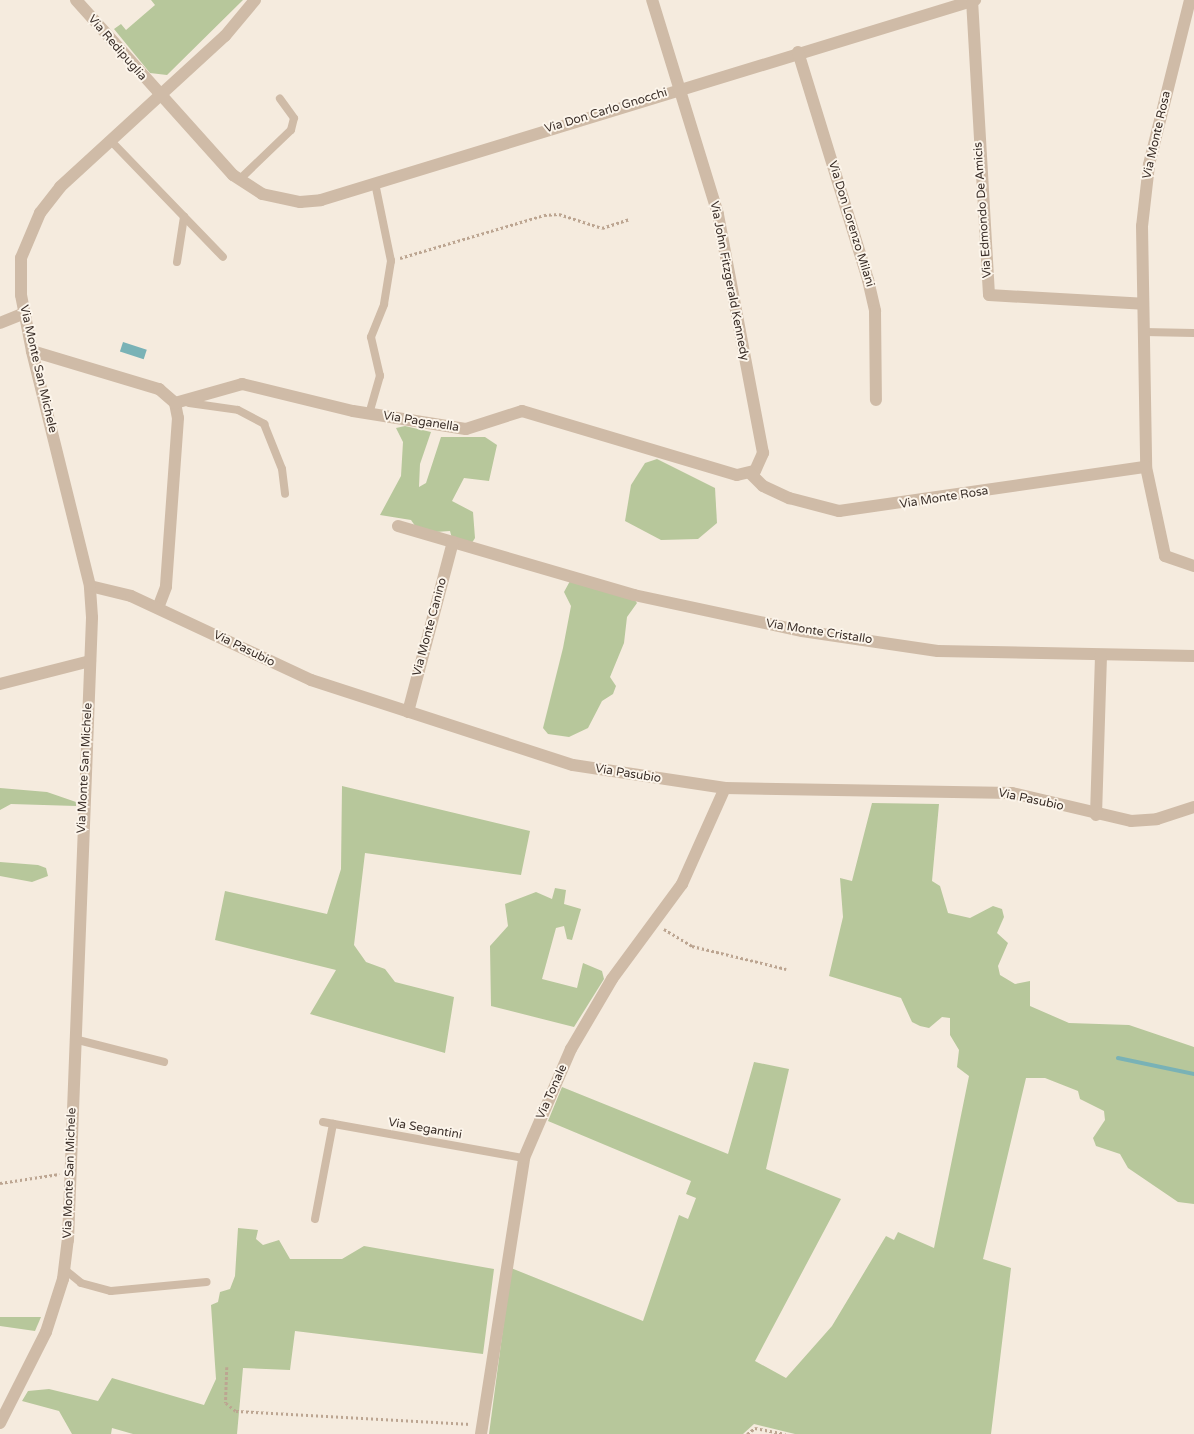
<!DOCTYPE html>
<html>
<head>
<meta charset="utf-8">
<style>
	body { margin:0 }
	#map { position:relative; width:1194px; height:1434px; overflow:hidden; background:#f5ebde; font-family:"Varela Round",sans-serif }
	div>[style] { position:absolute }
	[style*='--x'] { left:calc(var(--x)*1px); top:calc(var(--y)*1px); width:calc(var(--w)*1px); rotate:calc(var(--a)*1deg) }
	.green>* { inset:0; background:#b7c79b }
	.water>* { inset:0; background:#79b2b6; transform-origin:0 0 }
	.stream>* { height:4px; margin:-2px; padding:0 2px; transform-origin:2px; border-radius:2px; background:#79b2b6 }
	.path>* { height:2.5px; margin-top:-1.25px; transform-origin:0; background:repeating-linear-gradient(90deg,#bca591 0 2.5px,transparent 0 5px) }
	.service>* { height:8px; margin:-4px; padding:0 4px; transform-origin:4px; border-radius:4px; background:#cfbba7 }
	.minor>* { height:12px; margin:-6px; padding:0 6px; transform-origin:6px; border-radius:6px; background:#cfbba7 }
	span { translate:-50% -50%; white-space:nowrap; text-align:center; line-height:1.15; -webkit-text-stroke:4px #fcf5eb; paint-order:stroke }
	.street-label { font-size:12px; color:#3b2f29 }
</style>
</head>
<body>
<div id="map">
	<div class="green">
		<div style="clip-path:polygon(151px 0,243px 0,167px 75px,150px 73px,114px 29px,121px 24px,126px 30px,155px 5px)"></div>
		<div style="clip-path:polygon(405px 426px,431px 432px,420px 464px,419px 487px,426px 483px,441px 437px,485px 437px,497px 445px,489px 481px,464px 478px,452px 501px,473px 512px,475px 538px,470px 546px,453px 542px,450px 531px,420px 533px,411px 520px,380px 515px,401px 476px,403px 442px,396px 428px)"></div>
		<div style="clip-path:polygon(657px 459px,715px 488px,717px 523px,698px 539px,661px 540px,625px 521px,631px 485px,645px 463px)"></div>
		<div style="clip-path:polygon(570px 581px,632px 596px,637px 603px,627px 617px,624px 643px,610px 677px,616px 686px,613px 694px,602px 701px,588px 728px,569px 737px,548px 734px,543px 728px,563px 648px,571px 606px,564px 592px)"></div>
		<div style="clip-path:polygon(342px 786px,530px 831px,521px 875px,365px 853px,354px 945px,366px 962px,385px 969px,395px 982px,454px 997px,445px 1053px,310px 1014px,336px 970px,215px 940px,225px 891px,327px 914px,341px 869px)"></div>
		<div style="clip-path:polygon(0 788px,47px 792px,76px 802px,76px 806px,11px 804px,0 810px)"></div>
		<div style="clip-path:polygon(872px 803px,939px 804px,932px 881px,940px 886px,948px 913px,970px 918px,993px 906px,1002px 909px,1004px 917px,997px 933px,1008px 943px,998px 966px,1000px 975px,1015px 984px,1030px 981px,1030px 1006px,1069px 1023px,1129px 1025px,1194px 1047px,1194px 1204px,1178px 1202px,1128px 1168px,1120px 1154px,1096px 1146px,1093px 1138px,1105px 1120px,1104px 1111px,1080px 1099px,1078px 1091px,1045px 1078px,1026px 1078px,983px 1259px,1011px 1268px,991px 1434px,795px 1434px,754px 1424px,743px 1434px,489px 1434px,511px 1268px,643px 1321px,679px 1215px,688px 1219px,696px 1198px,686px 1194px,691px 1181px,548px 1121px,562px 1087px,728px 1154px,754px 1062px,789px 1069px,766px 1169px,841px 1199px,755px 1361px,786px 1378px,832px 1326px,886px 1236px,894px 1240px,898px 1232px,934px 1248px,969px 1076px,957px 1067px,959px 1050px,950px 1035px,950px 1018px,942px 1017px,929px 1028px,920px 1026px,912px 1022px,901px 998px,829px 976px,843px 917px,840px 878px,852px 881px)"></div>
		<div style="clip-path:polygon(0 862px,38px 865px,46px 868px,48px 876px,32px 882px,0 876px)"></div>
		<div style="clip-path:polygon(555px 888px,566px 890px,564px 904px,581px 909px,572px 940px,567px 939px,564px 926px,556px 928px,542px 979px,577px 988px,583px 963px,602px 971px,604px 979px,574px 1027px,491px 1006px,490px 946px,508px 926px,505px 904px,536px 892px,552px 899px)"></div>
		<div style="clip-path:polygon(238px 1228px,258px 1230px,256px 1239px,263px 1245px,279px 1240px,290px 1259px,342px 1259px,364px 1246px,494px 1269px,483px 1354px,295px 1331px,290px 1370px,243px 1368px,237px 1434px,133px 1434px,112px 1428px,111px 1434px,72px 1434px,59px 1411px,22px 1401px,28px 1391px,49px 1389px,98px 1401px,112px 1378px,204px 1405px,216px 1379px,211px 1305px,218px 1302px,220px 1292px,230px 1289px,235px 1276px)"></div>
		<div style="clip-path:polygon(0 1317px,41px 1317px,35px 1331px,0 1326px)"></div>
	</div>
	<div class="water">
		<div style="left:123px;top:342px;width:25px;height:10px;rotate:18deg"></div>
	</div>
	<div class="stream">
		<div style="--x:1118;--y:1058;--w:78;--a:11.9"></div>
	</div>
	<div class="path">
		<div style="--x:400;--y:258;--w:150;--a:-16.6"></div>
		<div style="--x:544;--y:215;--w:15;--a:-4"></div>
		<div style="--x:559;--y:214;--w:45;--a:18"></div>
		<div style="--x:602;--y:228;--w:29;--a:-18"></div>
		<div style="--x:664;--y:929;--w:33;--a:31"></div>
		<div style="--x:692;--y:946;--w:97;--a:13.7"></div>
		<div style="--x:0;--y:1183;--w:60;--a:-8.7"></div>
		<div style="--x:227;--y:1367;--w:36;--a:92"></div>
		<div style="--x:226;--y:1403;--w:13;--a:39"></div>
		<div style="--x:236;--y:1411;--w:235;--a:3.2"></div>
		<div style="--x:747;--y:1434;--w:10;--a:-37"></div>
		<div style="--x:755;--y:1428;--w:31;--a:11"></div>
	</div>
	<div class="service">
		<div style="--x:111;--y:141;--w:161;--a:46"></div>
		<div style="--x:239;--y:180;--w:72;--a:-43.9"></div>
		<div style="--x:291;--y:130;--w:12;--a:-76"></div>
		<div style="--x:294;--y:118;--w:24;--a:-126"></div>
		<div style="--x:177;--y:262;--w:46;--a:-81.2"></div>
		<div style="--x:1144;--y:332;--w:50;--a:1.1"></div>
		<div style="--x:189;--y:403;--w:49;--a:8.1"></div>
		<div style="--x:238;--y:410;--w:30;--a:28"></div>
		<div style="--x:264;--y:424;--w:48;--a:68.2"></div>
		<div style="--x:282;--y:469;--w:25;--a:83"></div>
		<div style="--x:369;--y:414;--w:40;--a:-74"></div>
		<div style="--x:380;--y:376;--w:40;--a:-103"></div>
		<div style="--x:371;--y:337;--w:35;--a:-68"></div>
		<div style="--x:384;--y:304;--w:44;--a:-80.8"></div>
		<div style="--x:391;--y:261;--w:80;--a:-101.6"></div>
		<div style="--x:74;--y:1039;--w:93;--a:14.3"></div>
		<div style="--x:323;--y:1122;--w:204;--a:10.2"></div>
		<div style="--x:315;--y:1219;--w:97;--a:-79.3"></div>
		<div style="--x:64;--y:1269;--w:22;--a:39"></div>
		<div style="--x:81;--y:1283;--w:31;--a:15"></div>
		<div style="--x:111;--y:1291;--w:96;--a:-5.4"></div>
	</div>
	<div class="minor">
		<div style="--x:76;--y:0;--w:235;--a:48.1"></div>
		<div style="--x:233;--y:175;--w:35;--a:33"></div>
		<div style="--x:262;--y:194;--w:39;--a:12"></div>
		<div style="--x:300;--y:202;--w:21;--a:-5"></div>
		<div style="--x:321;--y:200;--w:684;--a:-17"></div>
		<div style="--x:972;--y:0;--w:295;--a:86.7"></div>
		<div style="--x:989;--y:295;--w:154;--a:3.3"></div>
		<div style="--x:1190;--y:0;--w:170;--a:104"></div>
		<div style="--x:1149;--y:165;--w:61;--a:96.5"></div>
		<div style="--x:1142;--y:226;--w:241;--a:89"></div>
		<div style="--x:1146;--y:467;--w:91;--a:77.9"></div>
		<div style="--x:1165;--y:556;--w:31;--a:19"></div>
		<div style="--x:798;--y:52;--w:239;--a:72.9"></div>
		<div style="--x:868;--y:280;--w:32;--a:77"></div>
		<div style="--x:875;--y:311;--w:89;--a:89.4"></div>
		<div style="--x:0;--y:323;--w:27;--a:-22"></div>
		<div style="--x:32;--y:351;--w:133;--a:16.7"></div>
		<div style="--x:159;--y:389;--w:21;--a:41"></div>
		<div style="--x:175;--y:403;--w:15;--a:79"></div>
		<div style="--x:178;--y:418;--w:169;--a:94.1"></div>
		<div style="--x:166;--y:587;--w:22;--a:111"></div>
		<div style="--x:175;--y:403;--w:70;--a:-15.8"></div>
		<div style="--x:242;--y:384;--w:114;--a:13.7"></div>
		<div style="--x:353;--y:411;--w:114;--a:9.1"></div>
		<div style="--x:466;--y:429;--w:59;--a:-17.8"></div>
		<div style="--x:522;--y:411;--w:224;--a:16.6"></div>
		<div style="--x:737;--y:475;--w:18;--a:-13"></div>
		<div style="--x:755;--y:471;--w:20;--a:-66"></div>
		<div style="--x:763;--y:453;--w:243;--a:-100.7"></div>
		<div style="--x:718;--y:214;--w:224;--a:-107.1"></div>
		<div style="--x:750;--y:473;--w:18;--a:45"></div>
		<div style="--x:763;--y:486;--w:29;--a:25"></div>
		<div style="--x:789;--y:498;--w:52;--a:14.6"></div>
		<div style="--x:839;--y:511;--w:310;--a:-8.2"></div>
		<div style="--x:398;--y:526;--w:246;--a:16.3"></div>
		<div style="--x:634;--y:595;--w:172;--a:12.1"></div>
		<div style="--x:802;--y:631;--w:137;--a:8.4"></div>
		<div style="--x:938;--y:651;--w:256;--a:1.1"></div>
		<div style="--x:90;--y:586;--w:42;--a:13.7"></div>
		<div style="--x:131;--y:596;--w:199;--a:25"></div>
		<div style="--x:311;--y:680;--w:275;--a:18"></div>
		<div style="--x:573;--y:765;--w:154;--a:8.6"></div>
		<div style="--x:725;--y:788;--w:287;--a:1"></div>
		<div style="--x:1012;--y:793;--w:122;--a:13.2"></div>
		<div style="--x:1131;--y:821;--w:26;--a:-4"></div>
		<div style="--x:1157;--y:819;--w:39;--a:-18"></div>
		<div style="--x:0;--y:684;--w:93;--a:-14.3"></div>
		<div style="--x:408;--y:712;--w:176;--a:-75.2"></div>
		<div style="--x:1096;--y:815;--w:160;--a:-88.2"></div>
		<div style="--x:0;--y:1423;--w:102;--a:-63.2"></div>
		<div style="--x:46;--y:1332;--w:56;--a:-72.2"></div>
		<div style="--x:63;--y:1279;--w:39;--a:-83"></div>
		<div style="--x:68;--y:1240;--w:623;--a:-87.79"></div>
		<div style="--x:92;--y:617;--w:31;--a:-94"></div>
		<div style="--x:90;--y:586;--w:242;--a:-103.9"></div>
		<div style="--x:32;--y:351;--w:57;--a:-101.1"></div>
		<div style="--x:21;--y:295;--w:37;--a:-90"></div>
		<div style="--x:21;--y:258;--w:49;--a:-67.1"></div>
		<div style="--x:40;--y:213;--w:33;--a:-52"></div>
		<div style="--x:60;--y:187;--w:224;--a:-42.5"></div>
		<div style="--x:225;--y:36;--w:47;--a:-50.2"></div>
		<div style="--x:481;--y:1434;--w:279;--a:-81.1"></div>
		<div style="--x:524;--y:1158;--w:119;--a:-66.7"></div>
		<div style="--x:571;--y:1049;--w:81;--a:-59.6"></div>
		<div style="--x:612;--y:979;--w:118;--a:-53.6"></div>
		<div style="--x:682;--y:884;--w:105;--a:-65.9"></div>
	</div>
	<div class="street-label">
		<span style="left:117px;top:48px;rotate:49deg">Via Redipuglia</span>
		<span style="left:606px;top:111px;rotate:-17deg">Via Don Carlo Gnocchi</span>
		<span style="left:1157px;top:135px;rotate:-77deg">Via Monte Rosa</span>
		<span style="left:983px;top:210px;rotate:-94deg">Via Edmondo De Amicis</span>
		<span style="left:851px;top:224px;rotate:73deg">Via Don Lorenzo Milani</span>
		<span style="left:729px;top:281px;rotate:79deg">Via John Fitzgerald Kennedy</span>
		<span style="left:38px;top:369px;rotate:77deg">Via Monte San Michele</span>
		<span style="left:421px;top:422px;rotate:9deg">Via Paganella</span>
		<span style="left:944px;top:498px;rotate:-9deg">Via Monte Rosa</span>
		<span style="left:430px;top:627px;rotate:-75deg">Via Monte Canino</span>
		<span style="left:819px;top:632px;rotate:9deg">Via Monte Cristallo</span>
		<span style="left:244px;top:649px;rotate:26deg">Via Pasubio</span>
		<span style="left:85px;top:768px;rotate:-87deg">Via Monte San Michele</span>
		<span style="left:628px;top:774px;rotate:9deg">Via Pasubio</span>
		<span style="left:1031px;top:800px;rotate:12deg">Via Pasubio</span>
		<span style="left:552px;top:1092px;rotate:-66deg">Via Tonale</span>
		<span style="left:425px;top:1129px;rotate:10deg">Via Segantini</span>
		<span style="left:70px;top:1173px;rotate:-88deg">Via Monte San Michele</span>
	</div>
</div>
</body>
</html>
